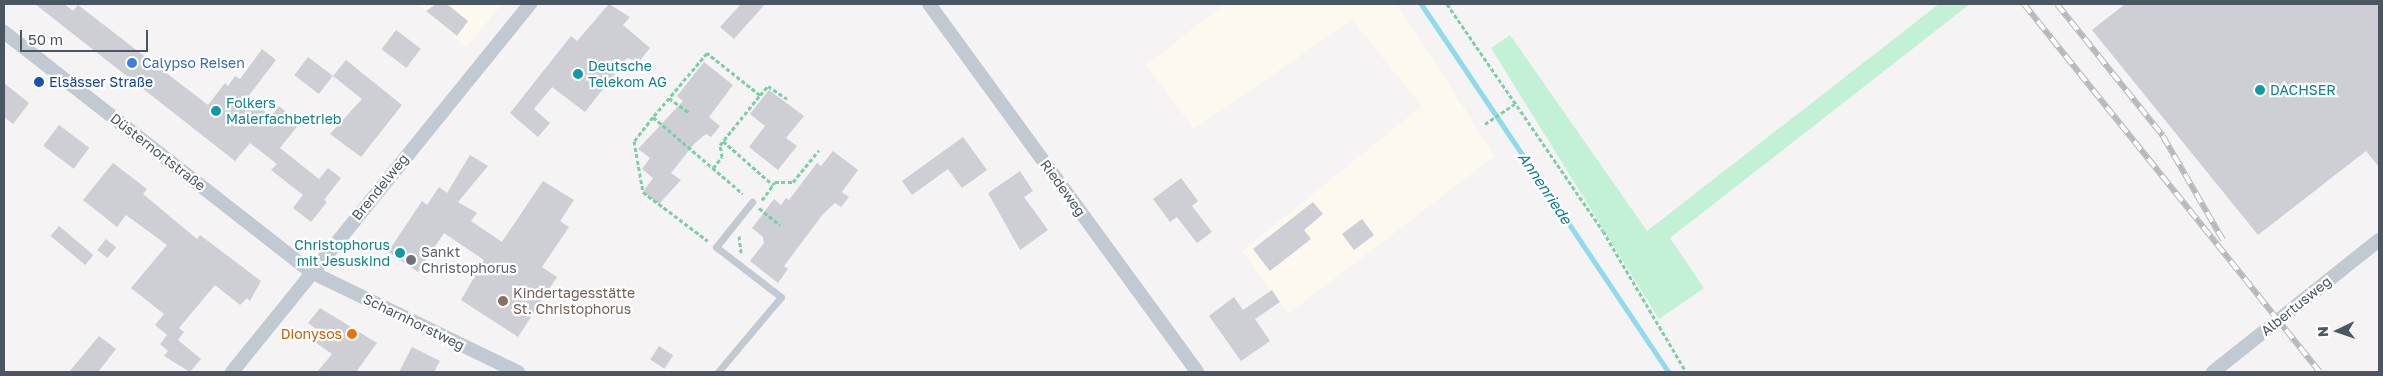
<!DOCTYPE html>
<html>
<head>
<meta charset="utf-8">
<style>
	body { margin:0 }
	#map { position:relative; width:2383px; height:376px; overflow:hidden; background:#f5f3f3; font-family:"Golos Text",sans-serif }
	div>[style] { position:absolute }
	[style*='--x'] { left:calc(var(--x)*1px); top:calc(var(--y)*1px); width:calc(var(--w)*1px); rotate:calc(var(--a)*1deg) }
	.commercial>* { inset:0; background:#fdf9ef }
	.green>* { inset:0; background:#c3f1d5 }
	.stream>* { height:5px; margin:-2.5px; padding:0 2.5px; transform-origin:2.5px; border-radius:2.5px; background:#90daee }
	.building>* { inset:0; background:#cdcfd5; transform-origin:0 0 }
	.path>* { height:3px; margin-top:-1.5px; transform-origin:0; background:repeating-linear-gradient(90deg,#7ad0a6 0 4px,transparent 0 6.5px) }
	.lane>* { height:7px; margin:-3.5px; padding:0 3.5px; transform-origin:3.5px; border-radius:3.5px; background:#c1cad2 }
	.street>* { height:14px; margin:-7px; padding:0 7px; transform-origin:7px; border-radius:7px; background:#c1cad2 }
	.rail>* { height:5.5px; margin-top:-2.75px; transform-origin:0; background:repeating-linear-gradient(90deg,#fff 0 11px,#b5b8bd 0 22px); box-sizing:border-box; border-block:1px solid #b5b8bd }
	.dots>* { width:14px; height:14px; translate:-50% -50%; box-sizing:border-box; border:2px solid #fff; border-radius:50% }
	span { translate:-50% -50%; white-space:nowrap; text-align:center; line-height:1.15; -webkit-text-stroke:4.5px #fff; paint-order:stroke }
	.shop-label { font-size:14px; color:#366cbe }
	.left { translate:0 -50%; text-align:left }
	.culture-label { font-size:14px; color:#0d838f }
	.right { translate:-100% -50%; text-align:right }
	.transit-label { font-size:14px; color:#164399 }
	.street-label { font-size:14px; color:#4a5661 }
	.worship-label { font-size:14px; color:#5b616d }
	.education-label { font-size:14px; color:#785e54 }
	.food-label { font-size:14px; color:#c56008 }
	.water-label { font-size:15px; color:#0c7c9b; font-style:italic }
	.frame { position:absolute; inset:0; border:5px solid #4a5661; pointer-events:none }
	.north { position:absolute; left:2313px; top:306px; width:50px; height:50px; -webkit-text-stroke:4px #fff; paint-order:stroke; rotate:267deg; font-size:14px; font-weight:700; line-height:20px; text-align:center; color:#4a5661 }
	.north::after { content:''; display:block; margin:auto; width:18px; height:22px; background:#4a5661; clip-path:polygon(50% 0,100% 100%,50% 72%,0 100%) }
	.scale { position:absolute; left:20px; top:30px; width:128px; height:22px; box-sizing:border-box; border:2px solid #4a5661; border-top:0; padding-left:6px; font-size:15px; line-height:18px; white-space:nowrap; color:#4a5661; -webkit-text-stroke:4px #fff; paint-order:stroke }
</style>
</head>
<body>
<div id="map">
	<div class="commercial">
		<div style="clip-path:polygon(418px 4px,502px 4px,466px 47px)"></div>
		<div style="clip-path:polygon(1225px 4px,1397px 4px,1495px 156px,1288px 314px,1242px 251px,1422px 106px,1352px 20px,1194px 129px,1146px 65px)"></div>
	</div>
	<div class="green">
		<div style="clip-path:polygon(1939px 4px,1970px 4px,1670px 238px,1704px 288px,1659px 319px,1491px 48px,1510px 35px,1647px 231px)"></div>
	</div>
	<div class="stream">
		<div style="--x:1421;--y:4;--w:443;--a:56.1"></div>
	</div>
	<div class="building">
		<div style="clip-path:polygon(35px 4px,64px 4px,73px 11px,78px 5px,208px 105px,225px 83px,228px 86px,235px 76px,240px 79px,262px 49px,276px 60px,247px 98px,271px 116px,279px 106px,300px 123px,280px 148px,319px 179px,328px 168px,341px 178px,324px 200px,327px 202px,311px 222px,293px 208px,303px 195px,271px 170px,277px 164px,250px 143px,235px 161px)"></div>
		<div style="clip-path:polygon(436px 4px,447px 4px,468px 21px,457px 36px,426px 11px)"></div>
		<div style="clip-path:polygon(609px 4px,630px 17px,623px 25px,650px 48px,639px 62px,627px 58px,585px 112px,552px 87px,534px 109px,550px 123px,538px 137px,510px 113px,571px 36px,577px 41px)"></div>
		<div style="clip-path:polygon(741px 4px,765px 4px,734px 39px,720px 27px)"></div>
		<div style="clip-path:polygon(2125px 4px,2379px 4px,2379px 167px,2366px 151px,2258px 235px,2092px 30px)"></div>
		<div style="left:396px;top:30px;width:31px;height:24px;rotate:37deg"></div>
		<div style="left:308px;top:57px;width:31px;height:23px;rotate:37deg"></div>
		<div style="clip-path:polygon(346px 60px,402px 105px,361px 157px,330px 134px,362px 99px,333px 76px)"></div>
		<div style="clip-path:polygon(704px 62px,733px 85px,709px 117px,720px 126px,711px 137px,706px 134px,694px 144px,671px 173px,681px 180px,659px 204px,643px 192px,653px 178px,642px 169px,650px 158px,638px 149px,683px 101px,677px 96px)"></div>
		<div style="clip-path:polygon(4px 83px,29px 103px,13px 124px,4px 117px)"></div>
		<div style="clip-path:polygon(769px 90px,804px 116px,786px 138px,797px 146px,778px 170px,749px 147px,765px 126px,750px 114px)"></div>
		<div style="left:59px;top:125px;width:38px;height:26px;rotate:37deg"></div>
		<div style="clip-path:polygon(963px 137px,987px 170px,962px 188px,948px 169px,912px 195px,902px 181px)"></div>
		<div style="clip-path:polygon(833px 151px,858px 170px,842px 192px,849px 197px,841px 207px,835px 203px,823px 214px,784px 266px,788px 269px,778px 283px,750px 261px,764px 243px,763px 237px,752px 228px,774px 199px,781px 205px,786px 198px,789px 200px,817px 163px,821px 166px)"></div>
		<div style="clip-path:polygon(470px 155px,488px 166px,458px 202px,477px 213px,471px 221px,502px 242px,543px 181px,574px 200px,560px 221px,569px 227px,542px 267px,557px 277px,518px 337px,461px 300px,484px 260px,444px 233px,418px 272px,388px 252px,422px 201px,427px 205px,439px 187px,447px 193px)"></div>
		<div style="clip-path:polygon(113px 163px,147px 189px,143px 194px,197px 239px,200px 235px,261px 281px,250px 301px,247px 298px,240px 305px,215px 285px,179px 328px,184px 332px,178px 340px,201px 359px,190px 372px,164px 356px,168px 351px,160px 344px,167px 335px,155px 325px,164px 314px,131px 288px,167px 245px,126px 215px,117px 227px,83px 200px)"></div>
		<div style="clip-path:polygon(1020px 171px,1033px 191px,1024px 197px,1048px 230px,1020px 250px,988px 193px)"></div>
		<div style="clip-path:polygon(1181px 178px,1198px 201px,1192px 206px,1212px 232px,1197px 243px,1177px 217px,1170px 222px,1153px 199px)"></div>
		<div style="clip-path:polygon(1313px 202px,1323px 214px,1304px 230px,1311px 239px,1270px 271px,1253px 249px)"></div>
		<div style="left:1362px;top:219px;width:20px;height:25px;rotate:53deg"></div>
		<div style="left:59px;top:226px;width:45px;height:13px;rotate:40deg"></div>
		<div style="left:106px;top:239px;width:13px;height:14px;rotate:39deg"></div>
		<div style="clip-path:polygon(1272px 290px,1280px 302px,1255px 319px,1270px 341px,1241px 361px,1209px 316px,1234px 297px,1243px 310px)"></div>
		<div style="clip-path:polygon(320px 308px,377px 343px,356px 372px,317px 372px,332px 354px,315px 342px,322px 333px,308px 323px)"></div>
		<div style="clip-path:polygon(99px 336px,116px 349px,98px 372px,69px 372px)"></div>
		<div style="left:659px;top:346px;width:17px;height:16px;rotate:33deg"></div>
		<div style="clip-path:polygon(412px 347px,440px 361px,434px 372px,399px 372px)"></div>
	</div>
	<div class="path">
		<div style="--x:1447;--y:4;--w:275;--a:55.5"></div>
		<div style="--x:1603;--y:231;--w:164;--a:59.5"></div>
		<div style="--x:760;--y:95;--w:12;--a:-48"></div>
		<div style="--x:768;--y:86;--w:23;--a:34"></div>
		<div style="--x:669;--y:98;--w:26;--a:36"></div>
		<div style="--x:653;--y:117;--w:31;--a:128"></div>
		<div style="--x:634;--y:141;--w:52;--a:80"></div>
		<div style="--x:643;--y:192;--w:81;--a:37"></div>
		<div style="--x:1485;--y:124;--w:36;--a:-34"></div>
		<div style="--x:723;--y:141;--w:67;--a:41.3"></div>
		<div style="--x:713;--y:168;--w:14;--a:-51"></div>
		<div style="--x:722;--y:157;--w:12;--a:-99"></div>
		<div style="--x:720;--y:145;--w:64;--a:-51.3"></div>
		<div style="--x:760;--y:95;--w:68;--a:-141.6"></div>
		<div style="--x:707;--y:53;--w:84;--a:130.2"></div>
		<div style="--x:653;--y:117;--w:118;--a:40.5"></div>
		<div style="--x:762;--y:200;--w:22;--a:-54"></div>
		<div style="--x:775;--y:182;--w:18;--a:0"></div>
		<div style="--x:793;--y:182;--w:41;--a:-50.9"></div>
		<div style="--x:759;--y:208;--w:27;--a:39"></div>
		<div style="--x:739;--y:236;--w:17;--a:83"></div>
	</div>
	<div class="lane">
		<div style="--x:718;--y:372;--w:98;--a:-50"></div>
		<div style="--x:781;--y:297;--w:82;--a:-142.4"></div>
		<div style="--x:716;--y:247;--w:58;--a:-51.3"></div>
	</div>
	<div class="street">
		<div style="--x:929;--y:4;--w:455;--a:53.9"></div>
		<div style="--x:4;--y:32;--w:390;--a:38"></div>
		<div style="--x:311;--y:272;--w:230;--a:25.8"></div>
		<div style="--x:232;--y:372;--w:474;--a:-51"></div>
		<div style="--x:2213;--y:372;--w:212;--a:-38.5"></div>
	</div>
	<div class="rail">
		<div style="--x:2024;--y:4;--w:472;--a:51.2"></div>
		<div style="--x:2057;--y:4;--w:169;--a:51.2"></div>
		<div style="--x:2163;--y:136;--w:120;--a:60"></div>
	</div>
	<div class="dots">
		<div style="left:132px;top:63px;background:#3f7fe0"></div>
		<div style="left:578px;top:74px;background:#0f9aa8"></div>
		<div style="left:39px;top:82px;background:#1a4fb4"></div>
		<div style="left:2260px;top:90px;background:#0f9aa8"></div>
		<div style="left:216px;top:111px;background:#0f9aa8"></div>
		<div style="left:400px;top:253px;background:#0f9aa8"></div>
		<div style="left:411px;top:260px;background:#6b7280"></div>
		<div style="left:503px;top:301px;background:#8d6e63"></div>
		<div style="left:352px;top:334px;background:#e8710a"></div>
	</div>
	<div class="shop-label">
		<span class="left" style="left:142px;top:63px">Calypso Reisen</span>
	</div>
	<div class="culture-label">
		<span class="left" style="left:588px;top:74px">Deutsche<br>Telekom AG</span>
		<span class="left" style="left:2270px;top:90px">DACHSER</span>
		<span class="left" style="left:226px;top:111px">Folkers<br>Malerfachbetrieb</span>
		<span class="right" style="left:390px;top:253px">Christophorus<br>mit Jesuskind</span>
	</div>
	<div class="transit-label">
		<span class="left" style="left:49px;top:82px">Elsässer Straße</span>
	</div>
	<div class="street-label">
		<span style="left:158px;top:152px;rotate:38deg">Düsternortstraße</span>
		<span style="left:380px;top:187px;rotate:-51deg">Brendelweg</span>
		<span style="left:1063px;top:188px;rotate:54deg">Riedeweg</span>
		<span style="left:2296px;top:306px;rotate:-39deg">Albertusweg</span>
		<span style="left:414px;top:322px;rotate:26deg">Scharnhorstweg</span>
	</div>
	<div class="worship-label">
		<span class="left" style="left:421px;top:260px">Sankt<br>Christophorus</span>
	</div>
	<div class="education-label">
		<span class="left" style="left:513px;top:301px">Kindertagesstätte<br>St. Christophorus</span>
	</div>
	<div class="food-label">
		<span class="right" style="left:342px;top:334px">Dionysos</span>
	</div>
	<div class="water-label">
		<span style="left:1545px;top:188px;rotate:56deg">Annenriede</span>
	</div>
	<div class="frame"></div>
	<div class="north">N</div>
	<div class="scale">50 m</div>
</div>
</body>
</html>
